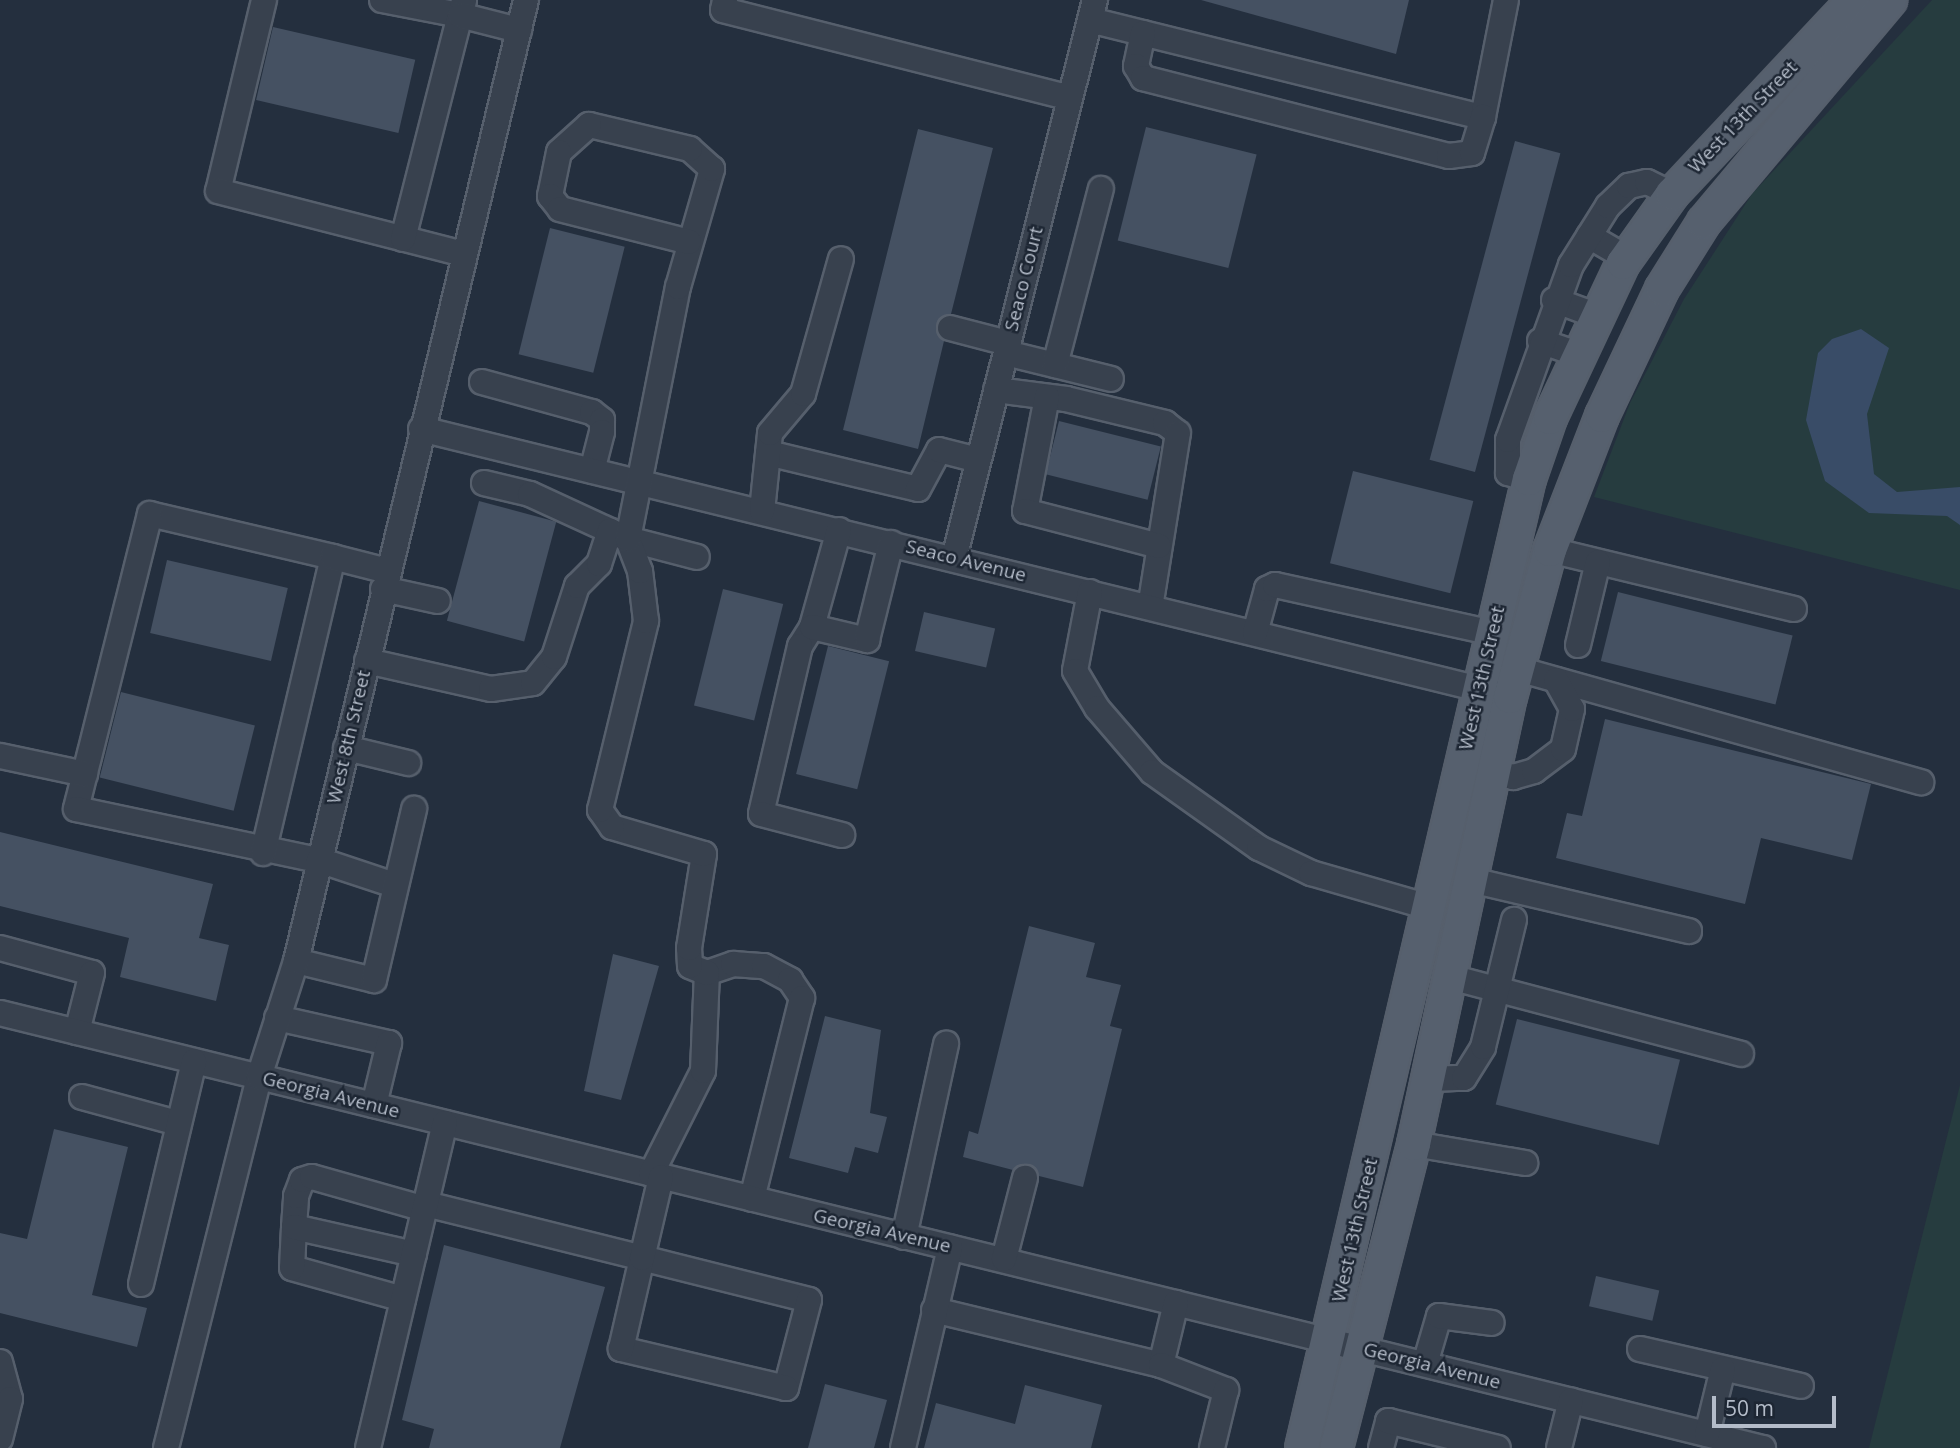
<!DOCTYPE html>
<html>
<head>
<meta charset="utf-8">
<style>
	body { margin:0 }
	#map { position:relative; width:1960px; height:1448px; overflow:hidden; background:#242f3e; font-family:"Open Sans",sans-serif }
	div>[style] { position:absolute }
	[style*='--x'] { left:calc(var(--x)*1px); top:calc(var(--y)*1px); width:calc(var(--w)*1px); rotate:calc(var(--a)*1deg) }
	.green>* { inset:0; background:#263c3f }
	.water>* { inset:0; background:#394c67 }
	.building>* { inset:0; background:#455162; transform-origin:0 0 }
	.roads { filter:drop-shadow(2px 0 #565f6c) drop-shadow(-2px 0 #565f6c) drop-shadow(0 2px #565f6c) drop-shadow(0 -2px #565f6c) }
	.minor>* { height:24px; margin:-12px; padding:0 12px; transform-origin:12px; border-radius:12px; background:#38414e }
	.major>* { height:32px; margin:-16px; padding:0 16px; transform-origin:16px; border-radius:16px; background:#56606e }
	span { translate:-50% -50%; white-space:nowrap; text-align:center; line-height:1.15; -webkit-text-stroke:5px #1d2633; paint-order:stroke }
	.street-label { font-size:19px; color:#b4bcc9 }
	.scale { position:absolute; left:1712px; top:1396px; width:124px; height:32px; box-sizing:border-box; border:4px solid #b4bcc9; border-top:0; padding-left:9px; font-size:21px; line-height:24px; white-space:nowrap; color:#b4bcc9; -webkit-text-stroke:5px #1d2633; paint-order:stroke }
</style>
</head>
<body>
<div id="map">
	<div class="green">
		<div style="clip-path:polygon(1932px 0,1960px 0,1960px 590px,1594px 497px,1630px 403px,1684px 299px,1752px 194px)"></div>
		<div style="clip-path:polygon(1960px 1085px,1960px 1448px,1869px 1448px)"></div>
	</div>
	<div class="water">
		<div style="clip-path:polygon(1861px 329px,1889px 348px,1867px 414px,1874px 474px,1897px 492px,1960px 487px,1960px 525px,1947px 516px,1869px 513px,1825px 481px,1806px 420px,1818px 353px,1832px 339px)"></div>
	</div>
	<div class="building">
		<div style="clip-path:polygon(1201px 0,1409px 0,1396px 54px)"></div>
		<div style="left:273px;top:27px;width:146px;height:75px;rotate:13deg"></div>
		<div style="left:1146px;top:127px;width:114px;height:117px;rotate:14deg"></div>
		<div style="clip-path:polygon(918px 129px,993px 148px,951px 314px,936px 325px,944px 341px,918px 449px,843px 430px)"></div>
		<div style="left:1515px;top:141px;width:47px;height:330px;rotate:15deg"></div>
		<div style="left:550px;top:228px;width:77px;height:130px;rotate:14deg"></div>
		<div style="left:1059px;top:421px;width:105px;height:55px;rotate:14deg"></div>
		<div style="left:1353px;top:471px;width:124px;height:95px;rotate:14deg"></div>
		<div style="left:479px;top:501px;width:80px;height:124px;rotate:15deg"></div>
		<div style="left:167px;top:560px;width:124px;height:75px;rotate:13deg"></div>
		<div style="left:723px;top:589px;width:62px;height:120px;rotate:14deg"></div>
		<div style="left:1618px;top:592px;width:180px;height:71px;rotate:14deg"></div>
		<div style="left:924px;top:612px;width:73px;height:40px;rotate:13deg"></div>
		<div style="left:828px;top:646px;width:63px;height:132px;rotate:14deg"></div>
		<div style="left:121px;top:692px;width:138px;height:88px;rotate:14deg"></div>
		<div style="clip-path:polygon(1605px 719px,1871px 784px,1852px 860px,1761px 838px,1745px 904px,1556px 858px,1567px 813px,1582px 816px)"></div>
		<div style="clip-path:polygon(0 832px,213px 884px,199px 938px,229px 945px,216px 1001px,120px 977px,129px 938px,0 906px)"></div>
		<div style="clip-path:polygon(1029px 926px,1095px 943px,1086px 977px,1121px 985px,1110px 1026px,1122px 1029px,1083px 1187px,1039px 1176px,1028px 1164px,1013px 1170px,963px 1157px,969px 1131px,978px 1134px)"></div>
		<div style="clip-path:polygon(613px 954px,659px 966px,621px 1100px,584px 1091px)"></div>
		<div style="clip-path:polygon(825px 1016px,881px 1030px,870px 1113px,887px 1117px,878px 1153px,855px 1147px,848px 1173px,789px 1158px)"></div>
		<div style="left:1517px;top:1019px;width:168px;height:88px;rotate:14deg"></div>
		<div style="clip-path:polygon(54px 1129px,128px 1147px,92px 1295px,147px 1308px,137px 1347px,0 1313px,0 1233px,27px 1239px)"></div>
		<div style="clip-path:polygon(444px 1245px,605px 1287px,560px 1448px,429px 1448px,434px 1429px,402px 1420px)"></div>
		<div style="left:1596px;top:1276px;width:65px;height:31px;rotate:13deg"></div>
		<div style="clip-path:polygon(825px 1384px,887px 1400px,874px 1448px,808px 1448px)"></div>
		<div style="clip-path:polygon(1025px 1385px,1102px 1405px,1091px 1448px,924px 1448px,936px 1403px,1015px 1424px)"></div>
	</div>
	<div class="roads">
		<div class="minor">
			<div style="--x:264;--y:0;--w:196;--a:103.5"></div>
			<div style="--x:218;--y:191;--w:254;--a:14.4"></div>
			<div style="--x:382;--y:0;--w:79;--a:10.9"></div>
			<div style="--x:460;--y:15;--w:231;--a:104.3"></div>
			<div style="--x:725;--y:0;--w:10;--a:101"></div>
			<div style="--x:723;--y:10;--w:358;--a:14.2"></div>
			<div style="--x:464;--y:1;--w:15;--a:106"></div>
			<div style="--x:460;--y:15;--w:61;--a:14.3"></div>
			<div style="--x:1090;--y:20;--w:405;--a:13.9"></div>
			<div style="--x:1483;--y:117;--w:119;--a:-78.9"></div>
			<div style="--x:1143;--y:33;--w:34;--a:102"></div>
			<div style="--x:1136;--y:66;--w:14;--a:60"></div>
			<div style="--x:1143;--y:78;--w:316;--a:14.3"></div>
			<div style="--x:1449;--y:156;--w:23;--a:-7"></div>
			<div style="--x:1472;--y:153;--w:38;--a:-73"></div>
			<div style="--x:1589;--y:236;--w:44;--a:30.1"></div>
			<div style="--x:1554;--y:300;--w:44;--a:20.1"></div>
			<div style="--x:950;--y:328;--w:60;--a:14.5"></div>
			<div style="--x:1540;--y:341;--w:37;--a:19"></div>
			<div style="--x:1006;--y:353;--w:108;--a:13.9"></div>
			<div style="--x:1055;--y:365;--w:182;--a:-75.4"></div>
			<div style="--x:482;--y:382;--w:114;--a:15.3"></div>
			<div style="--x:592;--y:412;--w:13;--a:39"></div>
			<div style="--x:602;--y:420;--w:12;--a:90"></div>
			<div style="--x:602;--y:432;--w:40;--a:104.4"></div>
			<div style="--x:996;--y:390;--w:71;--a:7.3"></div>
			<div style="--x:1066;--y:399;--w:102;--a:13.6"></div>
			<div style="--x:1165;--y:423;--w:16;--a:38"></div>
			<div style="--x:1178;--y:433;--w:176;--a:99.1"></div>
			<div style="--x:1047;--y:397;--w:116;--a:100.9"></div>
			<div style="--x:1025;--y:511;--w:138;--a:14.6"></div>
			<div style="--x:421;--y:429;--w:1107;--a:13.8"></div>
			<div style="--x:768;--y:453;--w:154;--a:13.5"></div>
			<div style="--x:918;--y:489;--w:44;--a:-61.7"></div>
			<div style="--x:939;--y:450;--w:40;--a:14.4"></div>
			<div style="--x:1529;--y:479;--w:22;--a:-164"></div>
			<div style="--x:1508;--y:473;--w:33;--a:-90"></div>
			<div style="--x:1508;--y:440;--w:186;--a:-70.2"></div>
			<div style="--x:1571;--y:265;--w:70;--a:-57.9"></div>
			<div style="--x:1608;--y:206;--w:29;--a:-44"></div>
			<div style="--x:1629;--y:186;--w:18;--a:-13"></div>
			<div style="--x:1647;--y:182;--w:28;--a:26"></div>
			<div style="--x:484;--y:483;--w:47;--a:13.4"></div>
			<div style="--x:530;--y:494;--w:108;--a:24.7"></div>
			<div style="--x:628;--y:539;--w:71;--a:14.6"></div>
			<div style="--x:762;--y:511;--w:78;--a:-84.1"></div>
			<div style="--x:770;--y:433;--w:51;--a:-49.8"></div>
			<div style="--x:803;--y:394;--w:140;--a:-74.3"></div>
			<div style="--x:839;--y:530;--w:101;--a:105.6"></div>
			<div style="--x:812;--y:627;--w:22;--a:122"></div>
			<div style="--x:800;--y:646;--w:172;--a:103.1"></div>
			<div style="--x:761;--y:814;--w:84;--a:14.5"></div>
			<div style="--x:1550;--y:550;--w:251;--a:13.6"></div>
			<div style="--x:333;--y:557;--w:188;--a:-166.8"></div>
			<div style="--x:150;--y:514;--w:304;--a:104.1"></div>
			<div style="--x:76;--y:809;--w:248;--a:11.9"></div>
			<div style="--x:319;--y:860;--w:79;--a:18.4"></div>
			<div style="--x:954;--y:558;--w:576;--a:-75.82"></div>
			<div style="--x:383;--y:589;--w:56;--a:12.3"></div>
			<div style="--x:1090;--y:592;--w:80;--a:100.8"></div>
			<div style="--x:1075;--y:671;--w:43;--a:59.3"></div>
			<div style="--x:1097;--y:708;--w:84;--a:49.3"></div>
			<div style="--x:1152;--y:772;--w:131;--a:35.4"></div>
			<div style="--x:1259;--y:848;--w:58;--a:25.7"></div>
			<div style="--x:1311;--y:873;--w:123;--a:16.1"></div>
			<div style="--x:812;--y:627;--w:57;--a:13.3"></div>
			<div style="--x:867;--y:640;--w:100;--a:-76.1"></div>
			<div style="--x:1255;--y:633;--w:46;--a:-74.7"></div>
			<div style="--x:1267;--y:589;--w:9;--a:-27"></div>
			<div style="--x:1275;--y:585;--w:223;--a:12.4"></div>
			<div style="--x:1578;--y:645;--w:85;--a:-76.5"></div>
			<div style="--x:367;--y:661;--w:127;--a:12.7"></div>
			<div style="--x:491;--y:689;--w:42;--a:-8.1"></div>
			<div style="--x:533;--y:683;--w:33;--a:-51"></div>
			<div style="--x:554;--y:657;--w:75;--a:-72.1"></div>
			<div style="--x:577;--y:586;--w:31;--a:-45"></div>
			<div style="--x:599;--y:564;--w:35;--a:-72"></div>
			<div style="--x:1518;--y:669;--w:419;--a:15.7"></div>
			<div style="--x:346;--y:748;--w:64;--a:13.6"></div>
			<div style="--x:0;--y:756;--w:87;--a:12"></div>
			<div style="--x:1494;--y:772;--w:20;--a:15"></div>
			<div style="--x:1513;--y:777;--w:22;--a:-16"></div>
			<div style="--x:1534;--y:771;--w:36;--a:-37"></div>
			<div style="--x:1563;--y:749;--w:41;--a:-77.3"></div>
			<div style="--x:1572;--y:709;--w:33;--a:-119"></div>
			<div style="--x:263;--y:853;--w:304;--a:-76.7"></div>
			<div style="--x:333;--y:557;--w:57;--a:14.3"></div>
			<div style="--x:1471;--y:880;--w:224;--a:13.2"></div>
			<div style="--x:0;--y:948;--w:95;--a:15.2"></div>
			<div style="--x:92;--y:973;--w:61;--a:104.3"></div>
			<div style="--x:296;--y:961;--w:80;--a:13.7"></div>
			<div style="--x:374;--y:980;--w:176;--a:-76.8"></div>
			<div style="--x:707;--y:973;--w:28;--a:-19"></div>
			<div style="--x:733;--y:964;--w:31;--a:4"></div>
			<div style="--x:764;--y:966;--w:30;--a:28"></div>
			<div style="--x:790;--y:980;--w:22;--a:56"></div>
			<div style="--x:802;--y:998;--w:207;--a:104"></div>
			<div style="--x:1450;--y:977;--w:301;--a:14.8"></div>
			<div style="--x:0;--y:1013;--w:1816;--a:13.86"></div>
			<div style="--x:277;--y:1018;--w:115;--a:12.6"></div>
			<div style="--x:389;--y:1043;--w:64;--a:103.6"></div>
			<div style="--x:1428;--y:1079;--w:36;--a:-2"></div>
			<div style="--x:1464;--y:1078;--w:36;--a:-58"></div>
			<div style="--x:1483;--y:1047;--w:131;--a:-76.3"></div>
			<div style="--x:82;--y:1097;--w:99;--a:15.2"></div>
			<div style="--x:1414;--y:1144;--w:113;--a:9.7"></div>
			<div style="--x:651;--y:1174;--w:115;--a:-63.2"></div>
			<div style="--x:703;--y:1071;--w:98;--a:-87.7"></div>
			<div style="--x:707;--y:973;--w:18;--a:-158"></div>
			<div style="--x:690;--y:966;--w:18;--a:-93"></div>
			<div style="--x:689;--y:948;--w:95;--a:-80.9"></div>
			<div style="--x:704;--y:854;--w:96;--a:-163.6"></div>
			<div style="--x:612;--y:827;--w:21;--a:-125"></div>
			<div style="--x:600;--y:810;--w:195;--a:-76.3"></div>
			<div style="--x:646;--y:621;--w:50;--a:-96.8"></div>
			<div style="--x:640;--y:571;--w:34;--a:-111"></div>
			<div style="--x:628;--y:539;--w:257;--a:-78.8"></div>
			<div style="--x:678;--y:287;--w:123;--a:-73.9"></div>
			<div style="--x:712;--y:169;--w:30;--a:-138"></div>
			<div style="--x:690;--y:149;--w:104;--a:-166.6"></div>
			<div style="--x:589;--y:125;--w:40;--a:138"></div>
			<div style="--x:559;--y:152;--w:45;--a:101.6"></div>
			<div style="--x:550;--y:196;--w:16;--a:52"></div>
			<div style="--x:560;--y:209;--w:133;--a:14.3"></div>
			<div style="--x:426;--y:1204;--w:223;--a:14"></div>
			<div style="--x:642;--y:1258;--w:172;--a:14.1"></div>
			<div style="--x:809;--y:1300;--w:91;--a:104.6"></div>
			<div style="--x:786;--y:1388;--w:170;--a:-166.7"></div>
			<div style="--x:621;--y:1349;--w:93;--a:-77"></div>
			<div style="--x:642;--y:1258;--w:83;--a:-76.8"></div>
			<div style="--x:294;--y:1227;--w:31;--a:-86"></div>
			<div style="--x:296;--y:1196;--w:17;--a:-69"></div>
			<div style="--x:302;--y:1180;--w:10;--a:-17"></div>
			<div style="--x:312;--y:1177;--w:117;--a:15.8"></div>
			<div style="--x:904;--y:1237;--w:198;--a:-77.7"></div>
			<div style="--x:1004;--y:1259;--w:84;--a:-75.5"></div>
			<div style="--x:141;--y:1284;--w:229;--a:-76.6"></div>
			<div style="--x:403;--y:1299;--w:115;--a:-164.4"></div>
			<div style="--x:292;--y:1268;--w:41;--a:-87.2"></div>
			<div style="--x:294;--y:1227;--w:123;--a:12.7"></div>
			<div style="--x:934;--y:1310;--w:234;--a:13.6"></div>
			<div style="--x:1161;--y:1365;--w:64;--a:-76.4"></div>
			<div style="--x:1640;--y:1349;--w:165;--a:12.9"></div>
			<div style="--x:0;--y:1362;--w:38;--a:75"></div>
			<div style="--x:10;--y:1399;--w:41;--a:104"></div>
			<div style="--x:1425;--y:1364;--w:50;--a:-73.7"></div>
			<div style="--x:1439;--y:1316;--w:53;--a:7.5"></div>
			<div style="--x:1161;--y:1365;--w:70;--a:21"></div>
			<div style="--x:1226;--y:1390;--w:60;--a:103.6"></div>
			<div style="--x:1707;--y:1434;--w:67;--a:-76.2"></div>
			<div style="--x:166;--y:1448;--w:382;--a:-75.9"></div>
			<div style="--x:259;--y:1077;--w:122;--a:-72.3"></div>
			<div style="--x:296;--y:961;--w:988;--a:-76.54"></div>
			<div style="--x:368;--y:1448;--w:334;--a:-76.7"></div>
			<div style="--x:903;--y:1448;--w:206;--a:-76.8"></div>
			<div style="--x:1381;--y:1448;--w:28;--a:-75"></div>
			<div style="--x:1388;--y:1421;--w:113;--a:13.8"></div>
			<div style="--x:1559;--y:1448;--w:49;--a:-76"></div>
		</div>
		<div class="major">
			<div style="--x:1302;--y:1448;--w:995;--a:-76.82"></div>
			<div style="--x:1529;--y:479;--w:65;--a:-71"></div>
			<div style="--x:1550;--y:418;--w:171;--a:-64.8"></div>
			<div style="--x:1623;--y:263;--w:85;--a:-54.6"></div>
			<div style="--x:1672;--y:194;--w:266;--a:-46.8"></div>
			<div style="--x:1336;--y:1448;--w:314;--a:-75.6"></div>
			<div style="--x:1414;--y:1144;--w:457;--a:-77.9"></div>
			<div style="--x:1510;--y:697;--w:152;--a:-74.8"></div>
			<div style="--x:1550;--y:550;--w:144;--a:-68.8"></div>
			<div style="--x:1602;--y:416;--w:140;--a:-64.7"></div>
			<div style="--x:1662;--y:289;--w:79;--a:-57.9"></div>
			<div style="--x:1704;--y:222;--w:290;--a:-50"></div>
		</div>
	</div>
	<div class="street-label">
		<span style="left:1743px;top:117px;rotate:-46deg">West 13th Street</span>
		<span style="left:1024px;top:279px;rotate:-76deg">Seaco Court</span>
		<span style="left:966px;top:561px;rotate:14deg">Seaco Avenue</span>
		<span style="left:1482px;top:678px;rotate:-77deg">West 13th Street</span>
		<span style="left:349px;top:737px;rotate:-77deg">West 8th Street</span>
		<span style="left:331px;top:1095px;rotate:14deg">Georgia Avenue</span>
		<span style="left:1355px;top:1230px;rotate:-77deg">West 13th Street</span>
		<span style="left:882px;top:1231px;rotate:13deg">Georgia Avenue</span>
		<span style="left:1432px;top:1366px;rotate:14deg">Georgia Avenue</span>
	</div>
	<div class="scale">50 m</div>
</div>
</body>
</html>
